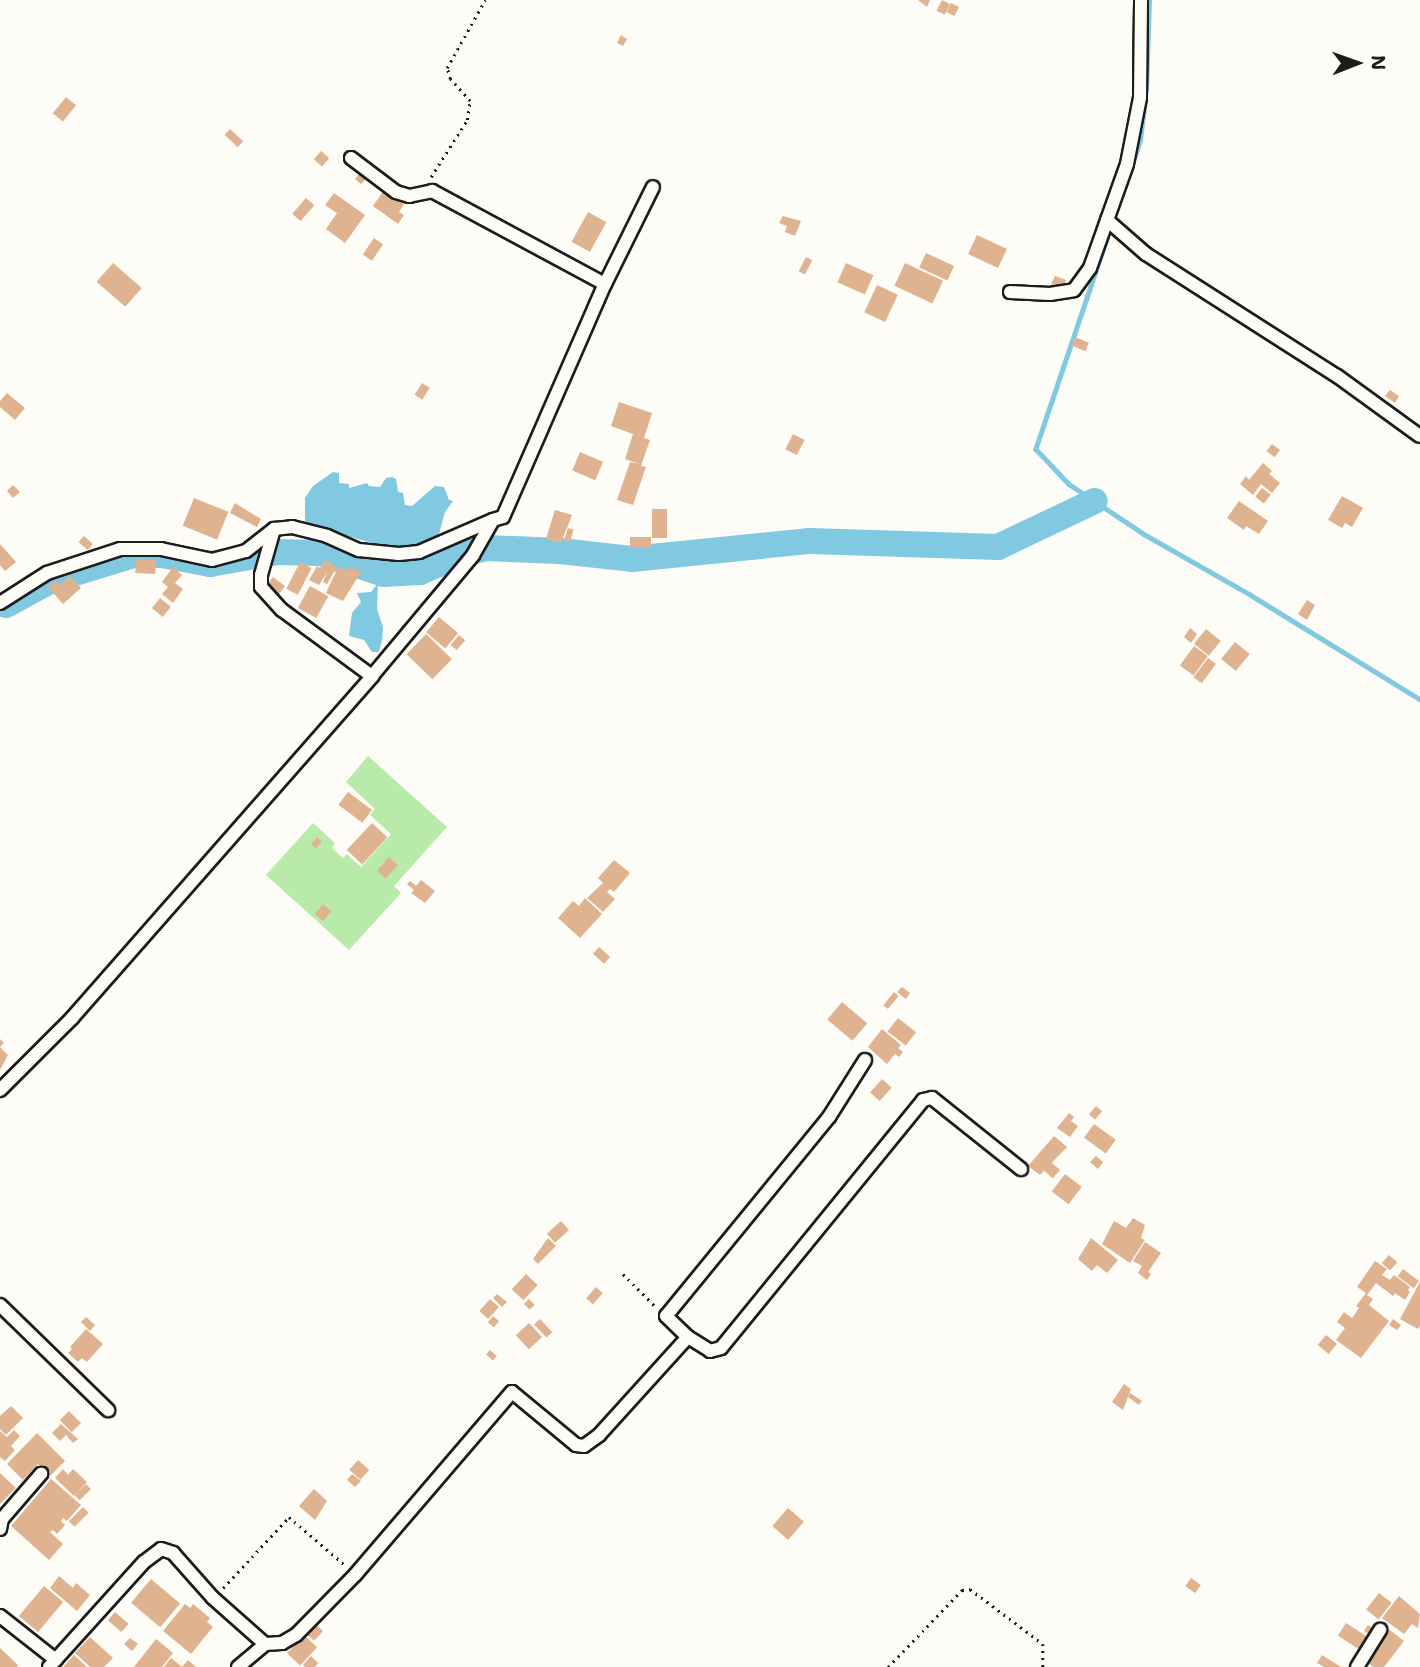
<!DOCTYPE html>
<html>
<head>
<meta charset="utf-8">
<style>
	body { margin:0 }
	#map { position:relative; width:1420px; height:1667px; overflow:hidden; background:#fdfcf7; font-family:"Shantell Sans",sans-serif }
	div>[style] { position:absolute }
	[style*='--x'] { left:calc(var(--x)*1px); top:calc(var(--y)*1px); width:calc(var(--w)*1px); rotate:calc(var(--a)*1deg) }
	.green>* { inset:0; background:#b8eaaa }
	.water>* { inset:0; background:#81c8e1 }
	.stream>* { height:4.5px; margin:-2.25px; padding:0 2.25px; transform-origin:2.25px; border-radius:2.25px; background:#81c8e1 }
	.river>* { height:26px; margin:-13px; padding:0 13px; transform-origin:13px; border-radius:13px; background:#81c8e1 }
	.building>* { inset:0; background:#dfb290; transform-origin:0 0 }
	.path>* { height:2.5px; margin-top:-1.25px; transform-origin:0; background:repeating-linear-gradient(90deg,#1c1c1c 0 2px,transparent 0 7px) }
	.roads { filter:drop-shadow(2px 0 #1c1c1c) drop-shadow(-2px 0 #1c1c1c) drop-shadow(0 2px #1c1c1c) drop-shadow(0 -2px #1c1c1c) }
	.minor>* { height:12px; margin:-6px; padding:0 6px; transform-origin:6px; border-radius:6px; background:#fdfcf7 }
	span { translate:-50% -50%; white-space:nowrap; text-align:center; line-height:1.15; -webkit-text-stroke:5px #fdfcf7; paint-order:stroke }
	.north { position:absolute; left:1322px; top:28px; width:70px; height:70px; -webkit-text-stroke:5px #fdfcf7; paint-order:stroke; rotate:89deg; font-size:19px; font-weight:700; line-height:28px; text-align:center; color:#1c1c1c }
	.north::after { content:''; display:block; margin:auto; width:24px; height:32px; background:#1c1c1c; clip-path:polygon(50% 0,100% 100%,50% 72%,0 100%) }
</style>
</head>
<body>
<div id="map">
	<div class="green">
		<div style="clip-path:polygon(368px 756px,447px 827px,394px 886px,401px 893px,349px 950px,266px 875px,313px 823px,335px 843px,332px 848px,343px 858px,347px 854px,361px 867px,391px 834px,370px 815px,375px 809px,346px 782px)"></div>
	</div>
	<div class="water">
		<div style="clip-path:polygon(333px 472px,339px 473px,339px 483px,349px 484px,349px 488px,367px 483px,369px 486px,380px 487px,386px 478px,392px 477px,396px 479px,398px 492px,403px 493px,405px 505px,412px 506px,435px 486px,444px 487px,449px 500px,453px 501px,445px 512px,438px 538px,418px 545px,386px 547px,305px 524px,305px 498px,313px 486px)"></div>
		<div style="clip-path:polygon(378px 583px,377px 609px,383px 627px,382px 640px,379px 652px,372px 652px,364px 640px,349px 636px,352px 613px,361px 602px,357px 593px,371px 592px)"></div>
	</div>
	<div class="stream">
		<div style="--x:1146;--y:90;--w:90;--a:-88.1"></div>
		<div style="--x:1134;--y:159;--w:20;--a:-72"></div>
		<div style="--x:1140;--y:140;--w:38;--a:-83"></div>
		<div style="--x:1107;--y:239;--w:222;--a:108.7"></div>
		<div style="--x:1036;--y:449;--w:48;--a:46.7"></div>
		<div style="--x:1069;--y:484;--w:90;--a:33.7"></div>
		<div style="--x:1144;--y:534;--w:121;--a:29.7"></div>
		<div style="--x:1249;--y:594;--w:201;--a:31.6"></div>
	</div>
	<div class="river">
		<div style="--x:6;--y:605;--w:52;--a:-28.5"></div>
		<div style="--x:52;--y:580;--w:86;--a:-17"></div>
		<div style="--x:134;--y:555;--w:28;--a:0"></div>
		<div style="--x:162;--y:555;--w:49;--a:10.6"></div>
		<div style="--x:210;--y:564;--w:69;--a:-10"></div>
		<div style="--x:278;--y:552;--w:43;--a:1.3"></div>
		<div style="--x:321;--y:553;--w:66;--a:18.4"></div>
		<div style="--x:384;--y:574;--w:36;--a:-3"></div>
		<div style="--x:420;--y:572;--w:43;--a:-23"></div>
		<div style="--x:460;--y:555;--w:27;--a:-15"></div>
		<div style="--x:486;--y:548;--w:74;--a:2.3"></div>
		<div style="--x:560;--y:551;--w:72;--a:6.3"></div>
		<div style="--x:632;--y:559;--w:179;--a:-5.8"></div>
		<div style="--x:810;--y:541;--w:188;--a:1.8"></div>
		<div style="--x:998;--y:547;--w:107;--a:-25.4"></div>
	</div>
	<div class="building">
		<div style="clip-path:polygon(918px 0,930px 0,927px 7px)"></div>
		<div style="left:942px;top:0;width:9px;height:12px;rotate:27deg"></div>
		<div style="left:951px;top:3px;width:9px;height:10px;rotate:27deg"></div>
		<div style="clip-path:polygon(621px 35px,627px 39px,623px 46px,617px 43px)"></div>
		<div style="left:66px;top:97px;width:13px;height:21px;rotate:39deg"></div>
		<div style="left:230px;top:129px;width:18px;height:8px;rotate:43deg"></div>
		<div style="left:321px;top:151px;width:11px;height:11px;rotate:41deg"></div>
		<div style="clip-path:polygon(359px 174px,366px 179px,361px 184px,355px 179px)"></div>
		<div style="clip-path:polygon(384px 190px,404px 204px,399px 212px,404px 215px,398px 224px,373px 206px)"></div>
		<div style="clip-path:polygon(334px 193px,365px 215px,345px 243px,326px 229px,337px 213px,325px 205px)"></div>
		<div style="left:306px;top:198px;width:11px;height:21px;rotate:41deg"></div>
		<div style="left:588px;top:212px;width:21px;height:34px;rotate:29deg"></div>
		<div style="clip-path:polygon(783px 216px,801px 221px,795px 236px,785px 232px,787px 226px,779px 223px)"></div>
		<div style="left:977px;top:235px;width:33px;height:21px;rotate:25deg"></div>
		<div style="left:374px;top:238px;width:11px;height:20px;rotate:34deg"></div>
		<div style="left:926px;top:253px;width:31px;height:16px;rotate:25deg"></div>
		<div style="left:806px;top:257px;width:7px;height:16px;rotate:27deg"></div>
		<div style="left:113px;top:263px;width:38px;height:25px;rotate:41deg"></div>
		<div style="left:846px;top:263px;width:30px;height:21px;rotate:24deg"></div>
		<div style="left:905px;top:263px;width:42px;height:25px;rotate:25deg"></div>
		<div style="clip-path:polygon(1055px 276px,1066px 280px,1063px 289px,1051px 284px)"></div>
		<div style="left:877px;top:285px;width:23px;height:30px;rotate:25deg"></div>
		<div style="left:1075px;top:337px;width:15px;height:9px;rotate:23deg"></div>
		<div style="left:422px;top:383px;width:9px;height:14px;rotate:32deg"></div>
		<div style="clip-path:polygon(1390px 390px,1399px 396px,1395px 403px,1385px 396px)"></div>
		<div style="clip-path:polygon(7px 393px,25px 408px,15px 420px,0 407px,0 401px)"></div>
		<div style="clip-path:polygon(619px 402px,652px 413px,644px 438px,650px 440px,641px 466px,646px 467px,633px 505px,617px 500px,630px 462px,639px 464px,625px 459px,633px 434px,611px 426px)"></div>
		<div style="left:793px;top:434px;width:13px;height:17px;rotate:27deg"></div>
		<div style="left:1272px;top:444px;width:10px;height:9px;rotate:37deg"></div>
		<div style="left:580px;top:452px;width:25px;height:20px;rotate:23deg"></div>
		<div style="clip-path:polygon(1263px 463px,1272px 471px,1269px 474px,1280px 483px,1272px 493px,1261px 484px,1253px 495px,1240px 484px,1246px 476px,1249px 480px)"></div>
		<div style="clip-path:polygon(13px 485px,20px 492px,13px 498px,7px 491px)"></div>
		<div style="left:1262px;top:488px;width:11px;height:11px;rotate:38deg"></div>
		<div style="clip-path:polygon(1342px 496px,1363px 508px,1352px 527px,1345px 523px,1342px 528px,1328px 520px)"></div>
		<div style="left:194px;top:498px;width:37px;height:30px;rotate:22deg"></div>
		<div style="clip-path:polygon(1239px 501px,1268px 521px,1259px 534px,1246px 526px,1244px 530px,1227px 518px)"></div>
		<div style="clip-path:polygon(235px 503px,261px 519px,257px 527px,230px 513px)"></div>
		<div style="left:652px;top:509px;width:15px;height:29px"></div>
		<div style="clip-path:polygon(555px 510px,572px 515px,561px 543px,546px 539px)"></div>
		<div style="left:568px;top:528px;width:6px;height:13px;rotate:18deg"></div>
		<div style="left:84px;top:536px;width:12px;height:8px;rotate:42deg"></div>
		<div style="left:630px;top:537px;width:21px;height:10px"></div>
		<div style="clip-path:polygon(0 544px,16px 562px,5px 571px,0 565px)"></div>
		<div style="left:136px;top:559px;width:20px;height:14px;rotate:3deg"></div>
		<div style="clip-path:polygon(325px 560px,337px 567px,327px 584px,323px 582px,327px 572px,319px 585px,309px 580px,317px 566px,320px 568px)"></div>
		<div style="left:300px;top:562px;width:13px;height:30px;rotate:27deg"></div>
		<div style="clip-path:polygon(350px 566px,361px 572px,343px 601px,326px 593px,338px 567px,348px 571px)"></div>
		<div style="clip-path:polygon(173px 567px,182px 575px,175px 583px,183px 589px,173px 603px,162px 594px,168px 587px,162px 582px)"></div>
		<div style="clip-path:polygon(70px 576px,81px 588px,63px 604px,48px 587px,56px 581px,60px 585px)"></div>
		<div style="left:273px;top:577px;width:15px;height:13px;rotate:37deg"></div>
		<div style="left:310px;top:586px;width:21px;height:25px;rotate:29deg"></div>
		<div style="left:160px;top:598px;width:14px;height:13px;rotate:39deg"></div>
		<div style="clip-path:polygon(1307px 600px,1315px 605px,1307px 620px,1298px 614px)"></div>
		<div style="left:439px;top:617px;width:25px;height:20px;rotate:40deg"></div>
		<div style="clip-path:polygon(1190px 628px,1197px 634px,1191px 643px,1184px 637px)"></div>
		<div style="left:1206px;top:629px;width:19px;height:19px;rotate:39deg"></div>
		<div style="left:426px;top:634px;width:36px;height:28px;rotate:44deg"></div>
		<div style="left:459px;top:635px;width:8px;height:13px;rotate:40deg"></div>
		<div style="left:1235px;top:642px;width:19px;height:22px;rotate:39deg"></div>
		<div style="left:1194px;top:646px;width:17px;height:24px;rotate:36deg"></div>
		<div style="left:1208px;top:658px;width:10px;height:24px;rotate:37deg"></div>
		<div style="left:348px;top:792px;width:30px;height:16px;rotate:37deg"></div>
		<div style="left:372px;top:823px;width:21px;height:37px;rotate:43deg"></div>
		<div style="clip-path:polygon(317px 837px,322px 841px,316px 849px,311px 844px)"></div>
		<div style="left:389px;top:857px;width:12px;height:18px;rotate:42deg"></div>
		<div style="clip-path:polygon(614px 860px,630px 873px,614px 892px,610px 889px,607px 892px,615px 899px,603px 912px,587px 898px,603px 883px,598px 878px)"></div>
		<div style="clip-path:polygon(421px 880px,435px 891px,425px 903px,411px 893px,414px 890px,407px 884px,410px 881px,416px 886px)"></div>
		<div style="clip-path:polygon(585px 898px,602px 914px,580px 938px,558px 918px,573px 901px,579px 906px)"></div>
		<div style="left:323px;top:904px;width:11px;height:13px;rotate:41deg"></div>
		<div style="left:599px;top:947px;width:15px;height:9px;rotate:42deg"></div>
		<div style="clip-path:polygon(902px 987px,910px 993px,906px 999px,897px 992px)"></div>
		<div style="left:894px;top:992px;width:6px;height:17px;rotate:39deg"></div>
		<div style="left:842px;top:1002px;width:33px;height:23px;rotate:40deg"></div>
		<div style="left:898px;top:1018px;width:23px;height:17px;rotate:38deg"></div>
		<div style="clip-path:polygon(882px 1029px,901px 1045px,898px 1048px,903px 1052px,899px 1057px,895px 1054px,887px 1064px,868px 1047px)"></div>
		<div style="clip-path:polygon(0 1039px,4px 1043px,0 1047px,8px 1055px,0 1070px)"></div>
		<div style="left:882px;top:1079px;width:13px;height:18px;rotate:42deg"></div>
		<div style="left:1096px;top:1106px;width:8px;height:11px;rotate:40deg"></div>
		<div style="clip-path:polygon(1069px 1113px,1074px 1117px,1071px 1121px,1078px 1126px,1070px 1137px,1057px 1128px)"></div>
		<div style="left:1094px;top:1124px;width:27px;height:17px;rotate:36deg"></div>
		<div style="clip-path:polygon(1054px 1136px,1067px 1147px,1040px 1175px,1028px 1166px)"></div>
		<div style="clip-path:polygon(1096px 1156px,1103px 1162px,1098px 1169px,1090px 1162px)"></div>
		<div style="left:1051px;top:1162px;width:12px;height:11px;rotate:42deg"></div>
		<div style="left:1065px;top:1174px;width:21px;height:22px;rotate:37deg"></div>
		<div style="clip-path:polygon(1133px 1218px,1145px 1225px,1141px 1238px,1145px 1240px,1130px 1263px,1102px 1244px,1114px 1221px,1126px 1228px)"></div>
		<div style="left:561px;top:1221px;width:12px;height:19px;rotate:48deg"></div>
		<div style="clip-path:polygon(548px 1238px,556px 1246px,538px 1264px,533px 1259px)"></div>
		<div style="clip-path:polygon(1091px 1238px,1118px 1260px,1107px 1273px,1097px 1265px,1092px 1271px,1078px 1259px)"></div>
		<div style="clip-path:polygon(1145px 1242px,1161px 1253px,1148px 1272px,1151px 1274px,1147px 1280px,1138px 1273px,1142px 1266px,1133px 1261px)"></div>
		<div style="left:1389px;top:1255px;width:11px;height:11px;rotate:41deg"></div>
		<div style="clip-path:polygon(1375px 1261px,1387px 1269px,1382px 1275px,1390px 1280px,1394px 1275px,1410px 1287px,1408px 1290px,1410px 1292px,1405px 1300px,1395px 1293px,1393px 1296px,1376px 1283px,1367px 1295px,1373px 1299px,1369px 1305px,1389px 1321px,1361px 1358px,1336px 1340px,1345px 1328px,1337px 1322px,1344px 1312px,1352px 1318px,1359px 1308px,1356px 1306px,1366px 1293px,1357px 1287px)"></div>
		<div style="left:1403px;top:1269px;width:20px;height:9px;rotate:37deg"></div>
		<div style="left:526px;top:1274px;width:16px;height:21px;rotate:43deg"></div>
		<div style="clip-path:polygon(1420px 1282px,1420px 1326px,1418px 1329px,1400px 1319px)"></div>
		<div style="left:596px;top:1287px;width:9px;height:15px;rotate:41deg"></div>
		<div style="clip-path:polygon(497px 1294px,507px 1302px,502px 1307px,493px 1298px)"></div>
		<div style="left:490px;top:1299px;width:12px;height:16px;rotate:42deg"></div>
		<div style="left:529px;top:1299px;width:8px;height:7px;rotate:45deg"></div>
		<div style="left:493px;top:1316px;width:8px;height:8px;rotate:40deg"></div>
		<div style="clip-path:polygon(86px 1317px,95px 1325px,90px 1331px,81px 1322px)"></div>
		<div style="left:540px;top:1319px;width:18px;height:8px;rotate:47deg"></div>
		<div style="clip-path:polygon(1393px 1319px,1401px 1325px,1397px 1330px,1389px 1325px)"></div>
		<div style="left:529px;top:1323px;width:19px;height:18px;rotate:47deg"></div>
		<div style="clip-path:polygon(86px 1329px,103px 1344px,87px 1362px,82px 1358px,78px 1362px,68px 1353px,72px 1349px,70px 1347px)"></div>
		<div style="left:1326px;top:1335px;width:14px;height:13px;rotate:39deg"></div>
		<div style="left:490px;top:1350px;width:9px;height:6px;rotate:41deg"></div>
		<div style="clip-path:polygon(1124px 1384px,1131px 1389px,1123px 1410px,1112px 1402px)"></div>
		<div style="clip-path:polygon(1130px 1393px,1142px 1401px,1139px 1405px,1128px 1397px)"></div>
		<div style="clip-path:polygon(11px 1406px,23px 1418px,6px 1435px,0 1429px,0 1416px)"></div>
		<div style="left:69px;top:1411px;width:17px;height:13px;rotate:45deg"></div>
		<div style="clip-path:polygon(61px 1424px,78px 1439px,73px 1443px,66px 1435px,60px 1441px,52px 1433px)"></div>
		<div style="clip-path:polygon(14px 1430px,20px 1436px,11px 1446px,15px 1450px,5px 1461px,0 1457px,0 1431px,7px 1437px)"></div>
		<div style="clip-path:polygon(37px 1433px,65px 1461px,50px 1476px,38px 1464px,23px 1480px,7px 1464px)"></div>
		<div style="left:358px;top:1460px;width:15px;height:13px;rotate:42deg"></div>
		<div style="clip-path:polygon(63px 1469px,68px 1475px,73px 1469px,87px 1482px,74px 1496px,55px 1478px)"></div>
		<div style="clip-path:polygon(0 1473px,16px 1488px,0 1504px)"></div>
		<div style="clip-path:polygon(352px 1474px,361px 1481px,355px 1487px,347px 1480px)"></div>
		<div style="clip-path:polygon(51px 1479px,81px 1505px,67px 1521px,63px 1518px,61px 1521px,65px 1525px,57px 1534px,53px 1530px,50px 1532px,63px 1544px,49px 1560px,11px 1526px)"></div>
		<div style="left:86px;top:1484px;width:7px;height:16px;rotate:45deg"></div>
		<div style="clip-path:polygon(314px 1489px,327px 1501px,315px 1520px,299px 1506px)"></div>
		<div style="left:83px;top:1507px;width:8px;height:20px;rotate:45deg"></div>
		<div style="left:788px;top:1508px;width:21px;height:24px;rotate:41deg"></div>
		<div style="clip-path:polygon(59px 1576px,73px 1588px,76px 1583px,90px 1595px,77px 1611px,50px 1588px)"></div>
		<div style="left:1191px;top:1578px;width:12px;height:10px;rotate:35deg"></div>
		<div style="left:151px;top:1579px;width:38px;height:31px;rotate:40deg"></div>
		<div style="left:44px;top:1586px;width:25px;height:39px;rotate:40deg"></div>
		<div style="left:1379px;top:1593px;width:16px;height:21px;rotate:38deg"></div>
		<div style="clip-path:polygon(1399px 1596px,1420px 1614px,1418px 1628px,1412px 1624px,1404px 1634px,1382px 1618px)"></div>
		<div style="clip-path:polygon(185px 1604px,190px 1608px,193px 1604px,210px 1618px,207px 1622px,213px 1627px,191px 1654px,163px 1631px)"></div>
		<div style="left:115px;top:1612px;width:18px;height:11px;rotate:41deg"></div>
		<div style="left:314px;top:1623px;width:12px;height:13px;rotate:42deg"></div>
		<div style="left:1346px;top:1623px;width:31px;height:15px;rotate:33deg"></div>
		<div style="left:1368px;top:1625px;width:9px;height:7px;rotate:36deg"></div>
		<div style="clip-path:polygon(1386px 1627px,1404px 1641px,1384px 1667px,1373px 1667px,1363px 1659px)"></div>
		<div style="left:304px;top:1635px;width:18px;height:25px;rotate:43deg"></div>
		<div style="clip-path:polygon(90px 1637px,113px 1658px,104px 1667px,90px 1667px,75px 1653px)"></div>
		<div style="clip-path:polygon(130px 1638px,138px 1644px,132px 1651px,124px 1644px)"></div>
		<div style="clip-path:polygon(156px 1639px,173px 1653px,162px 1667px,134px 1667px)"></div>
		<div style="clip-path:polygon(0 1648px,18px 1665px,17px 1667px,0 1667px)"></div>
		<div style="clip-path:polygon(74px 1655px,87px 1667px,63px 1667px)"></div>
		<div style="clip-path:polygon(1322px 1655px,1341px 1667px,1324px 1667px,1317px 1663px)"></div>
		<div style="clip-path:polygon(311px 1656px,318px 1663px,315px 1667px,305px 1667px,303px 1665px)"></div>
		<div style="clip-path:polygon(171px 1658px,182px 1667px,188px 1660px,196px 1667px,164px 1667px)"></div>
	</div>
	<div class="path">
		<div style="--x:431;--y:177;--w:67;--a:-57.7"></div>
		<div style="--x:467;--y:120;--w:19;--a:-81"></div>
		<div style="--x:470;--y:101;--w:30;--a:-132"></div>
		<div style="--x:450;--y:79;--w:11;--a:-105"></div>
		<div style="--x:447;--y:68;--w:78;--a:-60.8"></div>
		<div style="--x:623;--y:1274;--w:47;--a:45"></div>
		<div style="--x:223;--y:1588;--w:97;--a:-47.1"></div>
		<div style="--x:289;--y:1517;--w:74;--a:40.6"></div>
		<div style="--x:888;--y:1667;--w:107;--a:-46.1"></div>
		<div style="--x:962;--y:1590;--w:8;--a:-7"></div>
		<div style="--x:970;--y:1589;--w:91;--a:37"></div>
		<div style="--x:1043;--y:1644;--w:23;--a:90"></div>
	</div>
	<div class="roads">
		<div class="minor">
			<div style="--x:351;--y:158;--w:56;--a:37.1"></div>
			<div style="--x:396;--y:192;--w:14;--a:17"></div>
			<div style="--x:409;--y:196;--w:24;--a:-12"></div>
			<div style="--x:432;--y:191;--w:196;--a:28.3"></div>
			<div style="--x:1107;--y:220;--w:52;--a:41.1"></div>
			<div style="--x:1146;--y:254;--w:227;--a:32.6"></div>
			<div style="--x:1337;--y:376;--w:102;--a:35.9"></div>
			<div style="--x:1010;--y:292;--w:40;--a:2.9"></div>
			<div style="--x:1050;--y:294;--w:24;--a:-9"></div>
			<div style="--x:1074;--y:290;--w:27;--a:-54"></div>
			<div style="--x:1090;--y:268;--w:110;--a:-70.4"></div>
			<div style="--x:1127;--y:164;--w:67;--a:-78.9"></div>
			<div style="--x:1140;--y:98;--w:98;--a:-89.4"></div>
			<div style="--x:274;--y:529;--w:48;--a:105.8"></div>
			<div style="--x:261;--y:575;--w:12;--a:90"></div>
			<div style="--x:261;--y:587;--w:31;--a:48"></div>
			<div style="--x:282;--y:610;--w:112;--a:36.3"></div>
			<div style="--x:0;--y:603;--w:56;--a:-32.6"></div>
			<div style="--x:47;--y:573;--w:77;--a:-18.2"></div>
			<div style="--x:120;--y:549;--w:41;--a:0"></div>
			<div style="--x:161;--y:549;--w:52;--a:12.2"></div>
			<div style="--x:212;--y:560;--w:35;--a:-15"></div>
			<div style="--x:246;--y:551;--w:36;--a:-38"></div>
			<div style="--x:274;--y:529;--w:18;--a:-6"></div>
			<div style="--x:292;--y:527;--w:36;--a:14"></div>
			<div style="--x:327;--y:536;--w:35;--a:24"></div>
			<div style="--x:359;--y:550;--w:40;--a:5.7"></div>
			<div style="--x:399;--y:554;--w:20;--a:-6"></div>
			<div style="--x:419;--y:552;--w:81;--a:-23.4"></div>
			<div style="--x:865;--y:1060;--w:67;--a:122.3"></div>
			<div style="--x:829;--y:1117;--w:257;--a:129.3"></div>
			<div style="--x:666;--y:1316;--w:30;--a:44"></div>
			<div style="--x:688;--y:1337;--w:26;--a:32"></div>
			<div style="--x:710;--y:1351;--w:11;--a:-15"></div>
			<div style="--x:721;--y:1348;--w:320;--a:-50.8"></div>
			<div style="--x:923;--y:1100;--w:9;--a:-13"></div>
			<div style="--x:932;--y:1098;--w:114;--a:38.6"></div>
			<div style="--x:0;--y:1090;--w:102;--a:-45"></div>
			<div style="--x:72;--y:1018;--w:455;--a:-48.7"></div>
			<div style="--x:372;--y:676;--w:158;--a:-50.1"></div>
			<div style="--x:473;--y:555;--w:40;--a:-60.3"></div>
			<div style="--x:493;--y:520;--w:10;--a:-17"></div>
			<div style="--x:503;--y:517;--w:254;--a:-66.4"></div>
			<div style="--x:605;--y:284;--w:108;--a:-63.7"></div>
			<div style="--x:0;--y:1305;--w:151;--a:44.2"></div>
			<div style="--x:0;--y:1529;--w:10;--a:-79"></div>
			<div style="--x:2;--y:1519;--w:60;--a:-49.1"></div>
			<div style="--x:0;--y:1616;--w:71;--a:38.2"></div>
			<div style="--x:49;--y:1667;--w:142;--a:-47.9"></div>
			<div style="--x:144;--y:1562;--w:21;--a:-37"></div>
			<div style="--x:161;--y:1549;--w:13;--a:18"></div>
			<div style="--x:173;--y:1553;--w:60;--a:48.4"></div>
			<div style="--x:213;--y:1598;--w:69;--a:41.5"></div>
			<div style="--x:238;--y:1667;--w:35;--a:-40"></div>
			<div style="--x:265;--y:1644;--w:17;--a:-3"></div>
			<div style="--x:282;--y:1643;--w:16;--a:-30"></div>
			<div style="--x:296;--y:1635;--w:84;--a:-45.5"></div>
			<div style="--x:355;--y:1575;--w:241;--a:-49.4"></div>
			<div style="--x:512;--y:1392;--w:83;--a:39.6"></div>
			<div style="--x:576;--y:1445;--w:8;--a:7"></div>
			<div style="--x:584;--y:1446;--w:19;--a:-36"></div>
			<div style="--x:599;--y:1435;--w:132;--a:-47.8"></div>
			<div style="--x:1357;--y:1667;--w:44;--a:-58.1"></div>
		</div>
	</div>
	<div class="north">N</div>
</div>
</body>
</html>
